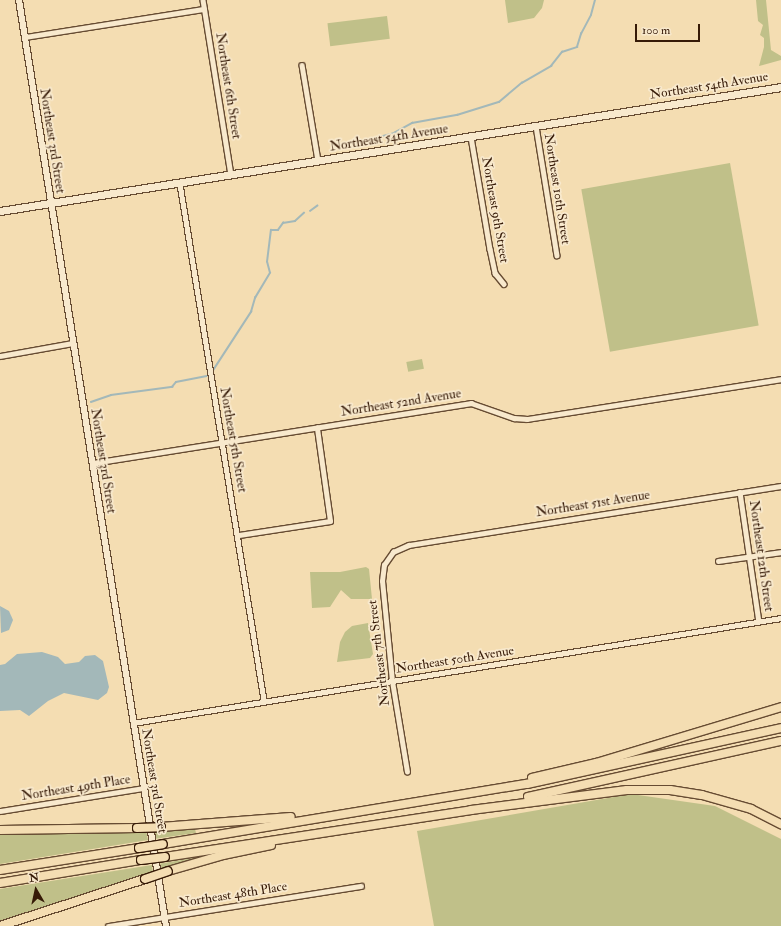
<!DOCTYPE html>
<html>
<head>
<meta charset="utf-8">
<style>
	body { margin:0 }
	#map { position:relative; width:781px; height:926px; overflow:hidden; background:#f4ddb2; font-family:"IM FELL Double Pica",serif }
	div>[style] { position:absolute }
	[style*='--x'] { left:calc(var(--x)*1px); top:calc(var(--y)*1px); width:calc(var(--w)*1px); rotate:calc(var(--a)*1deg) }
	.green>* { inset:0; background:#c0c089; transform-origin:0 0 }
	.water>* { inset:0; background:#a3b8b9 }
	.stream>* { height:1.5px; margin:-0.75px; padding:0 0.75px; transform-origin:0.75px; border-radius:0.75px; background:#a3b8b9 }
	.roads { filter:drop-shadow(1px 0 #664b32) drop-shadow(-1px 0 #664b32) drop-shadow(0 1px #664b32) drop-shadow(0 -1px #664b32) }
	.minor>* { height:4.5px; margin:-2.25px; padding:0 2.25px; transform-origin:2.25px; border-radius:2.25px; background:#f8e9cd }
	.tertiary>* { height:6px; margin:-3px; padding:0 3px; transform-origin:3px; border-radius:3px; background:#f8e9cd }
	.secondary>* { height:7px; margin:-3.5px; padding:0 3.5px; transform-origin:3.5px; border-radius:3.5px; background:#f8e9cd }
	.motorway>* { height:8px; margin:-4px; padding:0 4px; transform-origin:4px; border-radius:4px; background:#f4ddb2 }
	.bridges { filter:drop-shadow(1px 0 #361a07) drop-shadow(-1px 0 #361a07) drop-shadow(0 1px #361a07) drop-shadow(0 -1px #361a07) }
	.motorway-bridge>* { height:8px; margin:-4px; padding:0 4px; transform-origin:4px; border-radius:4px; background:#f4ddb2 }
	span { translate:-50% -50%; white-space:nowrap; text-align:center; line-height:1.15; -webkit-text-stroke:3.5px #f8e9cd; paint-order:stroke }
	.street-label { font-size:13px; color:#361a07 }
	.north { position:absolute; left:16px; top:870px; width:40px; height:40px; -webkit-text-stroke:3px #f8e9cd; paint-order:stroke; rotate:351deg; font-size:11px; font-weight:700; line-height:16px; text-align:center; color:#361a07 }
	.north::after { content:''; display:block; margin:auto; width:14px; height:18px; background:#361a07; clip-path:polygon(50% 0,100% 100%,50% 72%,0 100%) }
	.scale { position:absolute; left:635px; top:24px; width:65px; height:18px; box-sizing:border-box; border:2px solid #361a07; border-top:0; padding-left:5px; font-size:12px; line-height:14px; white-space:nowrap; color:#361a07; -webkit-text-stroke:3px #f8e9cd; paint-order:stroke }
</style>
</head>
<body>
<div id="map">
	<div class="green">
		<div style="clip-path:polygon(505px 0,544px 0,542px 8px,534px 18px,508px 23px)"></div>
		<div style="clip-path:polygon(756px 0,766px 0,771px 50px,781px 56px,781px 60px,759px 66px,764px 47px,764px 38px,760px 35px,763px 25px,758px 21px)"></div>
		<div style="left:387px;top:16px;width:23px;height:60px;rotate:83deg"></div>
		<div style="left:730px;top:163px;width:165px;height:151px;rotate:80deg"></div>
		<div style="left:422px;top:359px;width:10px;height:16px;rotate:79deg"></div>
		<div style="clip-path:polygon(366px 567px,369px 569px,372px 599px,351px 599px,341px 590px,330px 607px,312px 608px,310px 572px,340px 572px)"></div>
		<div style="clip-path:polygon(368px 623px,373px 654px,370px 658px,337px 662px,340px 642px,345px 632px,352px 626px)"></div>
		<div style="clip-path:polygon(631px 794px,715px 806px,781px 839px,781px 926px,434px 926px,417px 831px)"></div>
		<div style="clip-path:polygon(195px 829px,196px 833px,154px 839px,153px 830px)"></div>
		<div style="clip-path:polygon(146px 830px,148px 840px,0 864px,0 832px)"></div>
		<div style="clip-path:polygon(199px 857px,200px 859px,159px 871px,158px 864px)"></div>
		<div style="clip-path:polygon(152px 865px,153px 873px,0 923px,0 889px)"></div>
	</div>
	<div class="water">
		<div style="clip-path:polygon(0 606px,9px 611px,13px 620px,9px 630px,1px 633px)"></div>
		<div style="clip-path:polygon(42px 652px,58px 657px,65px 664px,79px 662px,85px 656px,95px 655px,103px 661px,109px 687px,107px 693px,98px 700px,64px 693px,48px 701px,29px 716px,20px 710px,0 711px,0 665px,5px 664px,17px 654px)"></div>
	</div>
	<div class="stream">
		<div style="--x:367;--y:144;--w:4;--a:-76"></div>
		<div style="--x:368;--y:140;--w:27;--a:-15"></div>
		<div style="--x:394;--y:133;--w:21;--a:-29"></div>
		<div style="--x:412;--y:123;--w:46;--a:-10.1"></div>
		<div style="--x:457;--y:115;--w:44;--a:-17.2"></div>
		<div style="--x:499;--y:102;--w:30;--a:-40"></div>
		<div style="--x:522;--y:83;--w:34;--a:-30"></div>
		<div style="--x:551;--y:66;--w:18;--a:-52"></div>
		<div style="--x:562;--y:52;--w:16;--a:-18"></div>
		<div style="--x:577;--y:47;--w:14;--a:-73"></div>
		<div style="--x:581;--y:34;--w:21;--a:-62"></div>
		<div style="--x:591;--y:15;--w:16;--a:-75"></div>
		<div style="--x:310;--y:211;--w:9;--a:-36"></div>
		<div style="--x:212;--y:372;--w:72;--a:-57"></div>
		<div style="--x:251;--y:312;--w:15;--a:-74"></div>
		<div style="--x:255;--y:298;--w:29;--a:-59"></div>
		<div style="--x:270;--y:273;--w:11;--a:-105"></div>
		<div style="--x:267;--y:262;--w:32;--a:-83"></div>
		<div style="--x:271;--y:230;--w:7;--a:0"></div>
		<div style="--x:278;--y:230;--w:9;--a:-54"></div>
		<div style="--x:283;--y:223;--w:12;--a:-9"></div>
		<div style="--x:295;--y:221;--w:12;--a:-42"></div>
		<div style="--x:91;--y:402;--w:21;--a:-19"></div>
		<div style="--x:111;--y:395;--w:62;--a:-7.5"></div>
		<div style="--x:172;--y:387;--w:6;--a:-51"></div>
		<div style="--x:176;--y:382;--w:31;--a:-11"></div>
	</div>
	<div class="roads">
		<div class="minor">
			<div style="--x:203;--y:0;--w:177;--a:80.9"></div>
			<div style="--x:25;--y:37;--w:181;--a:-8.9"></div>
			<div style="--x:302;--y:65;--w:97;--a:80.5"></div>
			<div style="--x:536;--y:126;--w:131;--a:80.8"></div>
			<div style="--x:471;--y:137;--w:114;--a:80.4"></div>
			<div style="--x:490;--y:249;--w:25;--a:78"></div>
			<div style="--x:495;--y:273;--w:14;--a:51"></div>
			<div style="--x:180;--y:184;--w:523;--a:80.75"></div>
			<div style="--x:0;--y:356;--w:74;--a:-10.1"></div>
			<div style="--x:93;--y:463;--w:383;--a:-9"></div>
			<div style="--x:471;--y:403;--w:46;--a:19.2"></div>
			<div style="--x:514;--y:418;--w:13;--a:4"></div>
			<div style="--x:527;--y:419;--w:257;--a:-8.9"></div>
			<div style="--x:740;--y:492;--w:131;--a:81.7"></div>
			<div style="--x:239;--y:535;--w:92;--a:-8.7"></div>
			<div style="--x:330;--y:521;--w:94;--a:-98"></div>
			<div style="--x:718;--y:561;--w:64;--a:-8.1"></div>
			<div style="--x:133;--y:723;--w:656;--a:-9.2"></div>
			<div style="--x:407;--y:772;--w:92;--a:-99.4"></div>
			<div style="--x:392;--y:681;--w:100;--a:-95.7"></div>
			<div style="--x:382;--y:581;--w:16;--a:-83"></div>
			<div style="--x:384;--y:565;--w:16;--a:-55"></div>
			<div style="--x:393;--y:552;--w:17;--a:-24"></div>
			<div style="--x:409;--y:545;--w:377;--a:-9"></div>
			<div style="--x:0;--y:811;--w:145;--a:-9.1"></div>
			<div style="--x:108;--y:926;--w:256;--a:-9"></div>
		</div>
		<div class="tertiary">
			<div style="--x:19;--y:0;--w:938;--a:80.98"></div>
		</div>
		<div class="secondary">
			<div style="--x:0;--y:211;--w:791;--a:-9.02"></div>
		</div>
		<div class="motorway">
			<div style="--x:532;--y:778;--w:66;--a:-13.2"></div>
			<div style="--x:596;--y:763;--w:193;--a:-16.8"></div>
			<div style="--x:528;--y:797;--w:259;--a:-12.5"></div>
			<div style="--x:161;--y:827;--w:130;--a:-4.4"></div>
			<div style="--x:0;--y:830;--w:137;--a:-0.8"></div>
			<div style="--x:163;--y:844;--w:369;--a:-9.4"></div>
			<div style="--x:527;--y:784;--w:260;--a:-12.4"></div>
			<div style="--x:165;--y:857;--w:310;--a:-8.7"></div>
			<div style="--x:471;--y:810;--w:157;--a:-7.3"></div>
			<div style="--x:627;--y:790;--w:43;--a:0"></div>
			<div style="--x:670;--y:790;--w:32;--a:9"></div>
			<div style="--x:702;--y:795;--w:51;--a:15.9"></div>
			<div style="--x:751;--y:809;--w:34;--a:27"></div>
			<div style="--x:0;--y:870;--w:141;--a:-9"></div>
			<div style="--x:168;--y:871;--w:57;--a:-16.2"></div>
			<div style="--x:223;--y:855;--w:49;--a:-11.8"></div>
			<div style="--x:0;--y:883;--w:143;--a:-9.3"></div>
			<div style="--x:0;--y:926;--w:152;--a:-18"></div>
		</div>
	</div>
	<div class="bridges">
		<div class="motorway-bridge">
			<div style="--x:137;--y:828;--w:24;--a:-2"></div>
			<div style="--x:139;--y:848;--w:24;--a:-9"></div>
			<div style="--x:141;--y:860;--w:24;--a:-7"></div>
			<div style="--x:145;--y:879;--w:24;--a:-19"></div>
		</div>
	</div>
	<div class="street-label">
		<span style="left:228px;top:86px;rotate:81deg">Northeast 6th Street</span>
		<span style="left:709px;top:86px;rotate:-9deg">Northeast 54th Avenue</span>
		<span style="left:389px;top:138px;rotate:-9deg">Northeast 54th Avenue</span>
		<span style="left:52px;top:141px;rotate:81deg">Northeast 3rd Street</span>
		<span style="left:557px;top:189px;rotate:81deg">Northeast 10th Street</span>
		<span style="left:495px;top:210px;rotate:80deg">Northeast 9th Street</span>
		<span style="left:401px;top:403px;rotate:-9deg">Northeast 52nd Avenue</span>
		<span style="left:233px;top:440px;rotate:80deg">Northeast 5th Street</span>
		<span style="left:103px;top:461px;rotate:81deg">Northeast 3rd Street</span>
		<span style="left:593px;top:504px;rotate:-9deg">Northeast 51st Avenue</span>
		<span style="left:761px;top:556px;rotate:82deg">Northeast 12th Street</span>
		<span style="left:379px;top:653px;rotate:-97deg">Northeast 7th Street</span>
		<span style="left:455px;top:660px;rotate:-9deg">Northeast 50th Avenue</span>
		<span style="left:154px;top:781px;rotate:81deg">Northeast 3rd Street</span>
		<span style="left:76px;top:788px;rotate:-9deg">Northeast 49th Place</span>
		<span style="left:233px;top:895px;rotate:-9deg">Northeast 48th Place</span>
	</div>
	<div class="north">N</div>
	<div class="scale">100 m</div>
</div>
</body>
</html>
